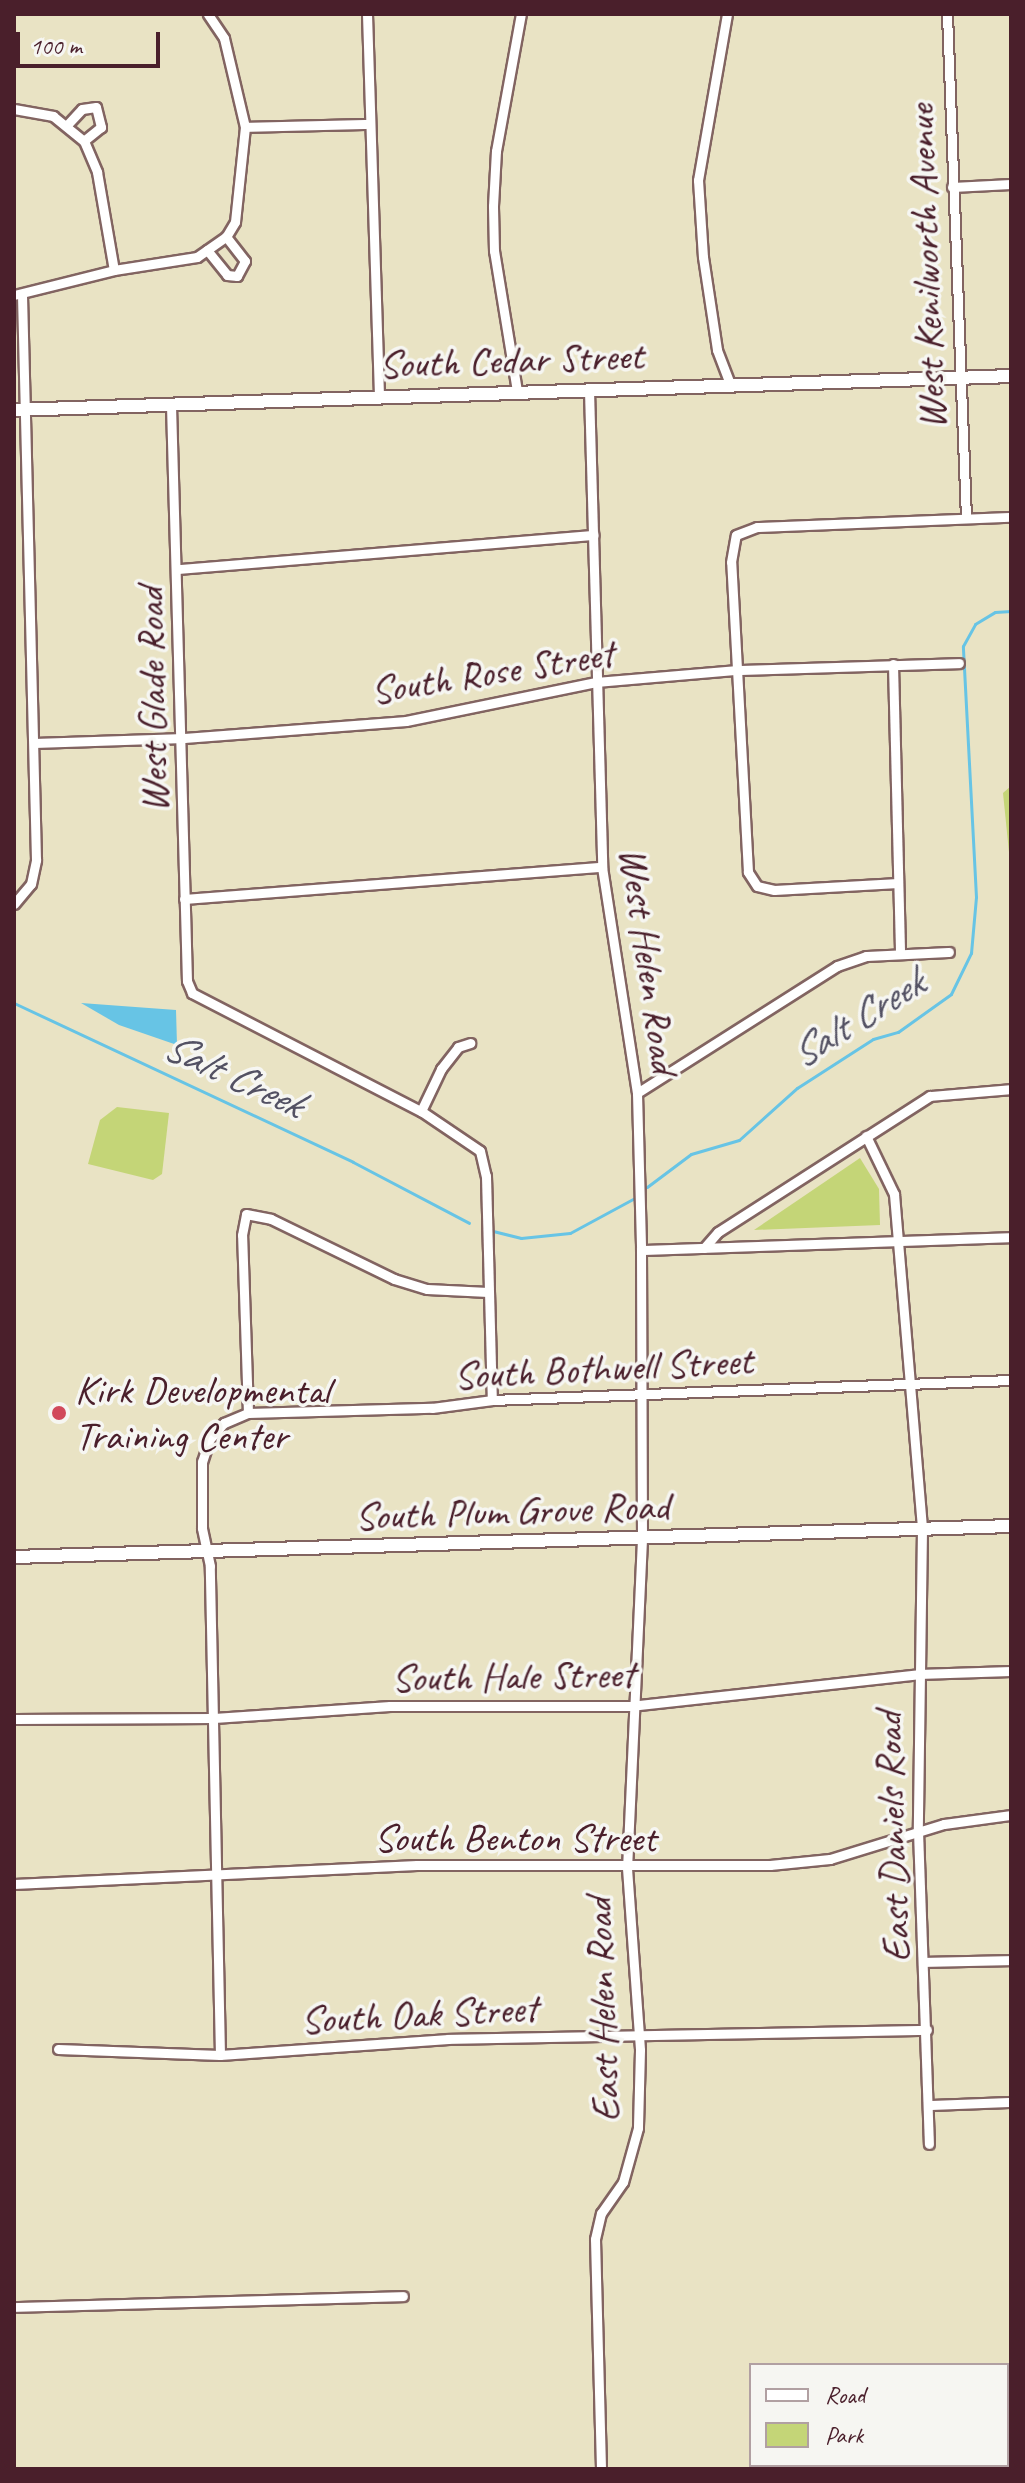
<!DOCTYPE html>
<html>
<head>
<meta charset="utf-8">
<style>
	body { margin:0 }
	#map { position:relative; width:1025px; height:2483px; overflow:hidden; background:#e9e3c4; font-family:Caveat,sans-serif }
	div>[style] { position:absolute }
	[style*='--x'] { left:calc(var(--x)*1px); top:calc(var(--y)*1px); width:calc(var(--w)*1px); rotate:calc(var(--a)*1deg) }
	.green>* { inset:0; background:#c4d577 }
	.water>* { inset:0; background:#67c4e5 }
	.stream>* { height:3px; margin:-1.5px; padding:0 1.5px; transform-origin:1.5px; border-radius:1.5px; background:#67c4e5 }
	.roads { filter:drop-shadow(2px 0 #826461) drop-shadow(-2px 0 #826461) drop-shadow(0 2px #826461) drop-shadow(0 -2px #826461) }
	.street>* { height:9px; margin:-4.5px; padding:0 4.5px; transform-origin:4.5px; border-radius:4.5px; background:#fff }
	.secondary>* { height:12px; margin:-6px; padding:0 6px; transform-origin:6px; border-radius:6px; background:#fff }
	.dots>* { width:22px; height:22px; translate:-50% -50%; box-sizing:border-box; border:4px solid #f6f6f2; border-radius:50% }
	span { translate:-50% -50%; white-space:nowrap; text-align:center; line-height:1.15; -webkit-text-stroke:7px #f6f6f2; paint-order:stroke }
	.street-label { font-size:40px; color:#4a1f2b }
	.poi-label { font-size:40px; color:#4a1f2b }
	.left { translate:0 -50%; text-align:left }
	.water-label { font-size:42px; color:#535163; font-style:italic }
	.frame { position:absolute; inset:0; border:16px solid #4a1f2b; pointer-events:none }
	.legend { position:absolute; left:749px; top:2363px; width:260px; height:104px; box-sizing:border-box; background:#f6f6f2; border:2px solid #b1a0a2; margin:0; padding:10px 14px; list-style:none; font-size:24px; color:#4a1f2b }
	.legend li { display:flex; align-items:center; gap:16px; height:40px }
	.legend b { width:40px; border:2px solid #b1a0a2 }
	.scale { position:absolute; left:16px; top:32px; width:144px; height:36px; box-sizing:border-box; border:4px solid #4a1f2b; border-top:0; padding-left:10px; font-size:24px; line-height:28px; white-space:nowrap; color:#4a1f2b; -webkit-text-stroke:6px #f6f6f2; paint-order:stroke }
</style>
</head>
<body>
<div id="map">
	<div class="green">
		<div style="clip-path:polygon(1011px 786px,1011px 872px,1003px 793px)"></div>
		<div style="clip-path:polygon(117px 1107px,169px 1113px,162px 1174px,153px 1180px,88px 1164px,100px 1120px)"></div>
		<div style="clip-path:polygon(860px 1158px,879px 1189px,880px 1225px,754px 1230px)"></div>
	</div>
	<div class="water">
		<div style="clip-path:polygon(81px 1003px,176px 1010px,177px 1045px,119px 1025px)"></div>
	</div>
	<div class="stream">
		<div style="--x:14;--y:1003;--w:374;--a:25.1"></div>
		<div style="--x:353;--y:1162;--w:131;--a:27.7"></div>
		<div style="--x:647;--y:1187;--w:55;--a:-36.9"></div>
		<div style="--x:691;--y:1154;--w:50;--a:-16.3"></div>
		<div style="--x:739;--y:1140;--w:78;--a:-41.9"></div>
		<div style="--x:797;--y:1088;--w:90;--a:-32.8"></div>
		<div style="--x:873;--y:1039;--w:26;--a:-16"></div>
		<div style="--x:898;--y:1032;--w:65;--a:-35.6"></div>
		<div style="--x:951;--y:994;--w:46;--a:-64"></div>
		<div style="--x:971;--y:953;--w:56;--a:-84.9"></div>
		<div style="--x:976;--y:897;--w:251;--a:-93"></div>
		<div style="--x:963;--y:646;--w:25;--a:-61"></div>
		<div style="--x:975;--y:624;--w:23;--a:-31"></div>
		<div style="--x:995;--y:612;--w:16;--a:-4"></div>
		<div style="--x:493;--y:1231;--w:29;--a:14"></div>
		<div style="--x:521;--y:1238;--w:49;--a:-5.8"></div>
		<div style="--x:570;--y:1233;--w:72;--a:-28.4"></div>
	</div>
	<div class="roads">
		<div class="street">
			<div style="--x:367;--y:14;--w:383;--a:88.2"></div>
			<div style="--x:727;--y:14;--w:169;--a:99.9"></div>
			<div style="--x:698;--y:180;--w:77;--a:86.3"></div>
			<div style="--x:703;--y:257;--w:94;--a:81.4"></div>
			<div style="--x:717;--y:350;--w:36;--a:69"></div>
			<div style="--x:947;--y:14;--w:504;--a:87.84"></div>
			<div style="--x:14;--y:109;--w:40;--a:10"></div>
			<div style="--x:53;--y:116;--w:40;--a:39"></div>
			<div style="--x:84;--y:141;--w:34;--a:67"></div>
			<div style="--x:97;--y:172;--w:99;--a:80.2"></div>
			<div style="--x:67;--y:125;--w:22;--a:-47"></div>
			<div style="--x:82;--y:109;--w:14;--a:-8"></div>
			<div style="--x:96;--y:107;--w:21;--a:76"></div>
			<div style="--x:101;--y:127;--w:22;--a:141"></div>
			<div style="--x:245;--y:127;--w:125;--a:-1.4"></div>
			<div style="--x:952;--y:187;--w:59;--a:-2.9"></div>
			<div style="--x:207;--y:250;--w:32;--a:51"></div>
			<div style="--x:227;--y:275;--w:10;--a:6"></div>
			<div style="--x:237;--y:276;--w:17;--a:-62"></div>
			<div style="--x:245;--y:261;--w:31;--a:-128"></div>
			<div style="--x:14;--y:295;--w:103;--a:-14"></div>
			<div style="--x:114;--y:270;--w:84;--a:-8.9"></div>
			<div style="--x:197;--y:257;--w:35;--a:-35"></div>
			<div style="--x:226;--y:237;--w:17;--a:-59"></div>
			<div style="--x:235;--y:222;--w:96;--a:-84"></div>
			<div style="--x:245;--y:127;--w:91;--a:-103.3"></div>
			<div style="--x:224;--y:38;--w:29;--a:-124"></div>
			<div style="--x:589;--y:390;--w:477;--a:88.4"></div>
			<div style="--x:602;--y:867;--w:229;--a:81.2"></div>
			<div style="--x:637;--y:1093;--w:157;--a:88.5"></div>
			<div style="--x:641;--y:1250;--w:289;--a:89.8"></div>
			<div style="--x:642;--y:1539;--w:329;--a:92.6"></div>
			<div style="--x:627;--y:1868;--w:182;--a:85.9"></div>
			<div style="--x:640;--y:2050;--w:78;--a:91.5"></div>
			<div style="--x:638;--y:2128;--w:56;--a:105.5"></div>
			<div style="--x:623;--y:2182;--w:38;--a:125"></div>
			<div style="--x:601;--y:2213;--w:27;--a:103"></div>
			<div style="--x:595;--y:2239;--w:230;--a:88.5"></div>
			<div style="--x:517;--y:391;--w:142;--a:-99.3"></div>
			<div style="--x:494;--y:251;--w:45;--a:-91.3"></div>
			<div style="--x:493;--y:206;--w:55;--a:-86.9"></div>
			<div style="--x:496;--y:151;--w:139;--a:-79.7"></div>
			<div style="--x:171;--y:405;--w:576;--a:88.41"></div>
			<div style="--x:187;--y:981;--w:13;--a:67"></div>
			<div style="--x:192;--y:993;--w:258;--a:27.3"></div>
			<div style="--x:421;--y:1111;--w:71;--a:34.1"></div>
			<div style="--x:480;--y:1151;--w:26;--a:77"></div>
			<div style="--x:486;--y:1176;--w:224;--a:88.5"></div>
			<div style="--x:179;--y:569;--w:416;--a:-4.7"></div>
			<div style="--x:893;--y:664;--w:290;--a:88.6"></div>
			<div style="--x:34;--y:743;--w:150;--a:-1.9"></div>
			<div style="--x:184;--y:738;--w:223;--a:-4.4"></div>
			<div style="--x:406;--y:721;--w:194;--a:-11.6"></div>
			<div style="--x:596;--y:682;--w:142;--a:-4.9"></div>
			<div style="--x:737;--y:670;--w:222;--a:-1.8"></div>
			<div style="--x:898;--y:883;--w:124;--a:176.8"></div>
			<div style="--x:774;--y:890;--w:17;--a:-167"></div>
			<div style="--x:757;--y:886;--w:17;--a:-123"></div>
			<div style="--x:748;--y:872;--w:310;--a:-93.1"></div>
			<div style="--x:731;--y:562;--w:27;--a:-80"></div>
			<div style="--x:736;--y:535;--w:22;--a:-21"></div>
			<div style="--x:757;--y:527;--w:254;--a:-2.3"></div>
			<div style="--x:184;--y:899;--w:419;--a:-4.4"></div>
			<div style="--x:14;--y:904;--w:26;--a:-50"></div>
			<div style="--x:31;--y:884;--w:25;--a:-78"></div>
			<div style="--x:36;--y:860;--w:563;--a:-91.42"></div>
			<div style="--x:637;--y:1093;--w:237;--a:-32.4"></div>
			<div style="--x:837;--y:966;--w:31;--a:-19"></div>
			<div style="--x:866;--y:956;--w:83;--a:-2.8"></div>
			<div style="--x:421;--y:1111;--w:47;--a:-64.5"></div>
			<div style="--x:441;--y:1069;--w:28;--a:-52"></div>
			<div style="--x:458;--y:1047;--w:13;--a:-18"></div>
			<div style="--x:866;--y:1136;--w:64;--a:64.2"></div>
			<div style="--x:894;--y:1194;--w:336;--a:85.2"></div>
			<div style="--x:922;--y:1529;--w:302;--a:90.8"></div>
			<div style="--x:918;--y:1831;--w:313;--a:88"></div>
			<div style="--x:704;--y:1248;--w:21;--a:-49"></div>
			<div style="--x:718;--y:1232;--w:252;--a:-32.7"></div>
			<div style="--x:930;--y:1096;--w:81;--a:-4.9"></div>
			<div style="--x:641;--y:1250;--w:370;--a:-2"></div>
			<div style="--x:248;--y:1413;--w:178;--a:-91.9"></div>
			<div style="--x:242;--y:1235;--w:21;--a:-79"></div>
			<div style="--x:246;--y:1214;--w:25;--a:11"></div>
			<div style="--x:271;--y:1219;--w:137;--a:26"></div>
			<div style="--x:394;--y:1279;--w:34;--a:17"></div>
			<div style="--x:427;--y:1289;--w:61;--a:2.8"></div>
			<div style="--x:14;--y:1719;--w:200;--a:-0.3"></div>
			<div style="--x:214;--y:1718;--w:176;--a:-3.9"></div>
			<div style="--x:390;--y:1706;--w:240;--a:0"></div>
			<div style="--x:630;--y:1706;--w:290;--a:-6.3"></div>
			<div style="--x:918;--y:1674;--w:93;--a:-1.8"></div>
			<div style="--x:14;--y:1884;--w:403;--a:-2.7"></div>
			<div style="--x:417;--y:1865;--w:353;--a:0"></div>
			<div style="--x:770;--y:1865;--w:60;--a:-5.7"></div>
			<div style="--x:830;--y:1859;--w:119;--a:-17.1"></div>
			<div style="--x:944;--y:1824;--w:68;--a:-7.7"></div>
			<div style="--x:925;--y:1962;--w:86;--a:-1.3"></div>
			<div style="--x:58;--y:2049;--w:162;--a:2.1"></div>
			<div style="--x:220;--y:2055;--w:229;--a:-4"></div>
			<div style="--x:448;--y:2039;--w:479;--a:-1.1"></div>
			<div style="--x:220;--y:2055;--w:489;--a:-91.2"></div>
			<div style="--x:210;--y:1566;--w:39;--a:-102"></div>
			<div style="--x:202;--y:1528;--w:66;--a:-90"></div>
			<div style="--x:202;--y:1462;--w:23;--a:-72"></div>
			<div style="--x:209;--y:1440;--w:23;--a:-49"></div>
			<div style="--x:224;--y:1423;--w:26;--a:-23"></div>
			<div style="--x:248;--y:1413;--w:184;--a:-1.6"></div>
			<div style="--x:432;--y:1408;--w:61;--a:-7.6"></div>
			<div style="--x:492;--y:1400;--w:519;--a:-2.21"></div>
			<div style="--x:929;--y:2105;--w:82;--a:-2.1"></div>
			<div style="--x:14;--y:2307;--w:389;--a:-1.6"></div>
		</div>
		<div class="secondary">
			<div style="--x:14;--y:410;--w:998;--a:-1.95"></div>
			<div style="--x:14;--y:1557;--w:997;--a:-1.78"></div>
		</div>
	</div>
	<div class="dots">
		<div style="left:59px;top:1413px;background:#d1495b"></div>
	</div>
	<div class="street-label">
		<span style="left:926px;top:267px;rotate:-92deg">West Kenilworth Avenue</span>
		<span style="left:511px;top:360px;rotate:-2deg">South Cedar Street</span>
		<span style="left:492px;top:672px;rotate:-9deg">South Rose Street</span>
		<span style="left:152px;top:700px;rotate:-91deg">West Glade Road</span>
		<span style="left:649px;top:960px;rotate:82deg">West Helen Road</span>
		<span style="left:603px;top:1368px;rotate:-3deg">South Bothwell Street</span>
		<span style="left:512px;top:1511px;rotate:-2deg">South Plum Grove Road</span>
		<span style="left:513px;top:1676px;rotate:-1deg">South Hale Street</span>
		<span style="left:892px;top:1837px;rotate:-92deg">East Daniels Road</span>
		<span style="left:515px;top:1838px">South Benton Street</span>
		<span style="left:602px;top:2010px;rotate:-92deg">East Helen Road</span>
		<span style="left:419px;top:2014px;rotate:-3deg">South Oak Street</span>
	</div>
	<div class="poi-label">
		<span class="left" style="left:75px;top:1413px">Kirk Developmental<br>Training Center</span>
	</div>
	<div class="water-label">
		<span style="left:857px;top:1019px;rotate:-32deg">Salt Creek</span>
		<span style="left:233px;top:1075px;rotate:25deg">Salt Creek</span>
	</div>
	<div class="frame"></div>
	<ul class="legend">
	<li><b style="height:10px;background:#fff"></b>Road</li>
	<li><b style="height:22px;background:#c4d577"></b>Park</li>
	</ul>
	<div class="scale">100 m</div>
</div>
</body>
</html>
